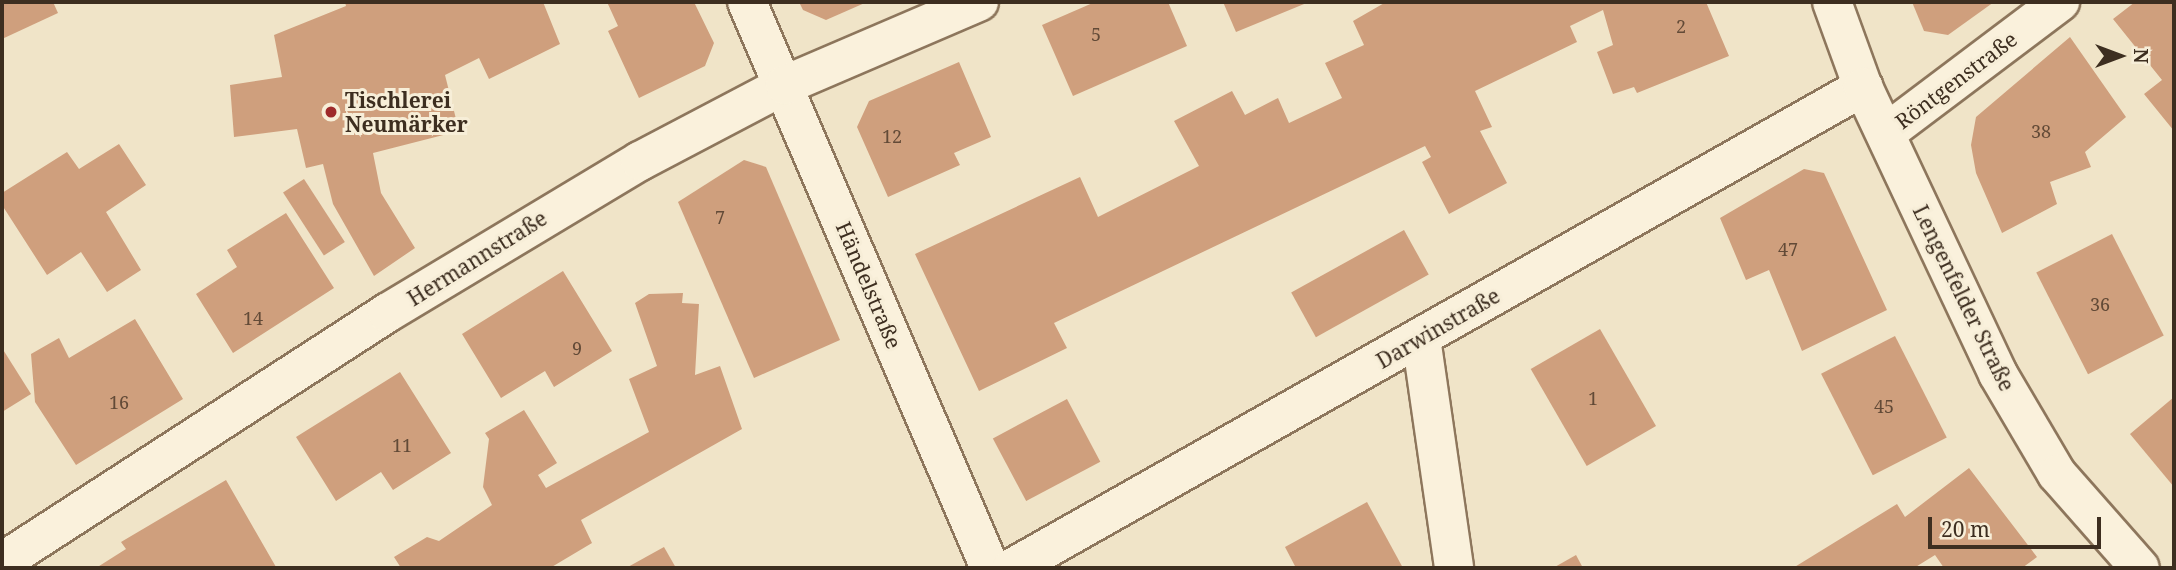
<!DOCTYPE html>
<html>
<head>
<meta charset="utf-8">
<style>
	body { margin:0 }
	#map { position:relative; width:2176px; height:570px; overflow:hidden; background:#f0e4c8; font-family:"Noto Serif",serif }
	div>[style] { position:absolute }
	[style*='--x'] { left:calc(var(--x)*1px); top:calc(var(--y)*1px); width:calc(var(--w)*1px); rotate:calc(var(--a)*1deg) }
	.building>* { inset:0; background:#cf9f7d; transform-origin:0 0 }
	.roads { filter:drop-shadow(2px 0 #8d765c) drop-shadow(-2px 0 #8d765c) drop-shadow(0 2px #8d765c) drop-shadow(0 -2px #8d765c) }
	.street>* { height:38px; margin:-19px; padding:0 19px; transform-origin:19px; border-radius:19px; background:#faf1dc }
	.secondary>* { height:38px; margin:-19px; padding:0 19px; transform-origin:19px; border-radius:19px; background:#faf1dc }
	.dots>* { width:19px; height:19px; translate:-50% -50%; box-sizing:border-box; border:4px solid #f7eed8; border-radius:50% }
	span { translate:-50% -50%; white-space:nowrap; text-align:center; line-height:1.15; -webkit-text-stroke:6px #f7eed8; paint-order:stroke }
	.number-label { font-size:18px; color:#624a37 }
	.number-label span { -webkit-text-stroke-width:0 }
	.street-label { font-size:21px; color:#3d2e20 }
	.poi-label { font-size:21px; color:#3d2e20; font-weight:700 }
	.left { translate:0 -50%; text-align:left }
	.frame { position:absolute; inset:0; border:4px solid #3d2e20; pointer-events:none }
	.north { position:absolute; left:2085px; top:21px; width:70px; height:70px; -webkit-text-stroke:5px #f7eed8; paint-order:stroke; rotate:90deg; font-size:19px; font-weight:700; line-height:28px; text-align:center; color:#3d2e20 }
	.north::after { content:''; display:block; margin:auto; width:24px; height:32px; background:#3d2e20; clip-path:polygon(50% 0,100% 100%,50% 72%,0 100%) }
	.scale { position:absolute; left:1928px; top:517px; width:173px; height:32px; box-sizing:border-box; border:4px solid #3d2e20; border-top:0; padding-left:9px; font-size:21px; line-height:24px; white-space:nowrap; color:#3d2e20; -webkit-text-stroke:5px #f7eed8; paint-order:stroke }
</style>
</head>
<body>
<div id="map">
	<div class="building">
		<div style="clip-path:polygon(2px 2px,53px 2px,58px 13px,2px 39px)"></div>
		<div style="clip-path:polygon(345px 2px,543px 2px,560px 44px,489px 79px,479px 58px,445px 75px,459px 131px,373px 153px,381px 193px,415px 248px,374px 276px,333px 204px,323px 164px,306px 168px,297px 129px,234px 137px,230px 85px,282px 77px,274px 35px,346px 6px)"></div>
		<div style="clip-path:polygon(607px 2px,694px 2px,714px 43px,705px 66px,639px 98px,608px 31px,618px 26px)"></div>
		<div style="clip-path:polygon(799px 2px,867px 2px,826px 20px,803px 10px)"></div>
		<div style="clip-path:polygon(1095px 2px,1168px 2px,1187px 46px,1073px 96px,1042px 25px)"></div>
		<div style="clip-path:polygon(1223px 2px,1309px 2px,1236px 32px)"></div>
		<div style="clip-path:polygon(1386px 2px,1706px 2px,1729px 56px,1637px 93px,1634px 87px,1613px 94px,1597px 52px,1613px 45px,1603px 10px,1570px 26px,1577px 42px,1475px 91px,1492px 127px,1480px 131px,1507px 183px,1449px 214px,1422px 162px,1431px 157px,1425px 146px,1054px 323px,1067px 348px,979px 391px,915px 254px,1080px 177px,1098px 217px,1199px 166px,1174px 121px,1232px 91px,1245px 115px,1278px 98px,1289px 123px,1342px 98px,1325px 63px,1364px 45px,1353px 21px)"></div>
		<div style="clip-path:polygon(1912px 2px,1994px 2px,1948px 35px,1924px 31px)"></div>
		<div style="clip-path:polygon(2135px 2px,2174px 2px,2174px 131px,2144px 94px,2162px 80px,2113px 19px)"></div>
		<div style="clip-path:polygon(2070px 37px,2126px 117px,2085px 152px,2091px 167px,2050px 182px,2057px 204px,2002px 233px,1976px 173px,1971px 145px,1976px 117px)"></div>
		<div style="clip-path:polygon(959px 62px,991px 137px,954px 153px,960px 165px,888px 197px,857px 127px,869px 101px)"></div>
		<div style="clip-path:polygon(119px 144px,146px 185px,106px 212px,141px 270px,107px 292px,81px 252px,47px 275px,2px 205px,2px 193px,67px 152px,79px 169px)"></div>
		<div style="clip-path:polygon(744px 160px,766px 167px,840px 340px,754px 378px,678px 202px)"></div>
		<div style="clip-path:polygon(1804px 169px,1824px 173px,1887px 310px,1802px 351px,1769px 270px,1746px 280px,1720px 218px)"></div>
		<div style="left:304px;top:179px;width:75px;height:25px;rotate:57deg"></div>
		<div style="clip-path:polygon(286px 213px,334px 288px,233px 353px,196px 294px,237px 267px,227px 250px)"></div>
		<div style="left:1404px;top:230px;width:51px;height:129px;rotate:61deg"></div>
		<div style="left:2112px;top:234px;width:114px;height:85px;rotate:63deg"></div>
		<div style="clip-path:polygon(563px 271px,612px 351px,554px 387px,545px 371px,501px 398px,462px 334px)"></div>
		<div style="clip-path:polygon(683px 293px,682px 303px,699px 304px,695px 375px,720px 366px,742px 429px,581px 520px,592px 543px,550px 568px,401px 568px,394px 557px,427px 537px,439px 541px,492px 505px,483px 487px,489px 439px,485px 433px,524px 410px,557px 463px,538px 475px,546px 488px,649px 432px,629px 379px,657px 366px,635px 303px,649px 294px)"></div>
		<div style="clip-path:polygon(135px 319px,183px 399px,76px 465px,35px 402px,31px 354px,59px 338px,69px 358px)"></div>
		<div style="left:1600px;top:329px;width:112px;height:80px;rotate:60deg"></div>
		<div style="left:1895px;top:336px;width:114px;height:83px;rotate:63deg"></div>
		<div style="clip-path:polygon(2px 348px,31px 394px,2px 412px)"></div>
		<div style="clip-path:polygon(400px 372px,451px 453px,393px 490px,381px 472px,336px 501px,296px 437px)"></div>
		<div style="clip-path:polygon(2174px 397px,2174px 487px,2130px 434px)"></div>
		<div style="left:1067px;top:399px;width:71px;height:84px;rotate:62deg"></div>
		<div style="clip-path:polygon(1969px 468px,2037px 557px,2022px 568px,1944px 568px,1935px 555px,1914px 568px,1793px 568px,1897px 504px,1905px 517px)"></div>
		<div style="clip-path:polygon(226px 480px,276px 567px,96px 568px,126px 549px,121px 542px)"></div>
		<div style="clip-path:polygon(1367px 502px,1403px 568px,1296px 568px,1285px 547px)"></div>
		<div style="clip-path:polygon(664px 547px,676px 568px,626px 568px)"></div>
		<div style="clip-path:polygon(1576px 555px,1583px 568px,1553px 568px)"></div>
	</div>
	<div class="roads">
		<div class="street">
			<div style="--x:747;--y:2;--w:616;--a:66.76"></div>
			<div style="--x:1886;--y:133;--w:218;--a:-37"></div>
			<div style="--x:1421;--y:338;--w:232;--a:81.8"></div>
			<div style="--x:2;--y:562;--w:459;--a:-32.9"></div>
			<div style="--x:387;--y:313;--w:295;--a:-31"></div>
			<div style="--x:640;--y:161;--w:164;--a:-27.7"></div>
			<div style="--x:785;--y:85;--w:211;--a:-23.2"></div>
			<div style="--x:1012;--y:568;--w:978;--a:-29.48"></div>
		</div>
		<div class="secondary">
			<div style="--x:1832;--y:2;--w:90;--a:70"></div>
			<div style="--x:1863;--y:87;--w:317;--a:64.8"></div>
			<div style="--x:1998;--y:374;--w:116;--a:59.5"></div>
			<div style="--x:2057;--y:474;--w:125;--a:48.6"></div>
		</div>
	</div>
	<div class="dots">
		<div style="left:331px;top:112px;background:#9e2a2b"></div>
	</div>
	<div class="number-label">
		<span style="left:1681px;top:26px">2</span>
		<span style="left:1096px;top:34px">5</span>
		<span style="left:2041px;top:131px">38</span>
		<span style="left:892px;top:136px">12</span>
		<span style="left:720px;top:217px">7</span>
		<span style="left:1788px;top:249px">47</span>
		<span style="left:2100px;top:304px">36</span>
		<span style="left:253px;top:318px">14</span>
		<span style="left:577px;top:348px">9</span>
		<span style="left:1593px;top:398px">1</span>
		<span style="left:119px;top:402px">16</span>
		<span style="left:1884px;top:406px">45</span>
		<span style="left:402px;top:445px">11</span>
	</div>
	<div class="street-label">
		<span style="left:1956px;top:80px;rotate:-37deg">Röntgenstraße</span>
		<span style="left:477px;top:258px;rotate:-32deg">Hermannstraße</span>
		<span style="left:869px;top:285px;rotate:67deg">Händelstraße</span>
		<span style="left:1964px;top:298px;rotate:64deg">Lengenfelder Straße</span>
		<span style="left:1438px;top:328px;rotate:-30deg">Darwinstraße</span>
	</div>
	<div class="poi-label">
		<span class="left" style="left:345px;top:112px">Tischlerei<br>Neumärker</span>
	</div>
	<div class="frame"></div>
	<div class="north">N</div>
	<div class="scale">20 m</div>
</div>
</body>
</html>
